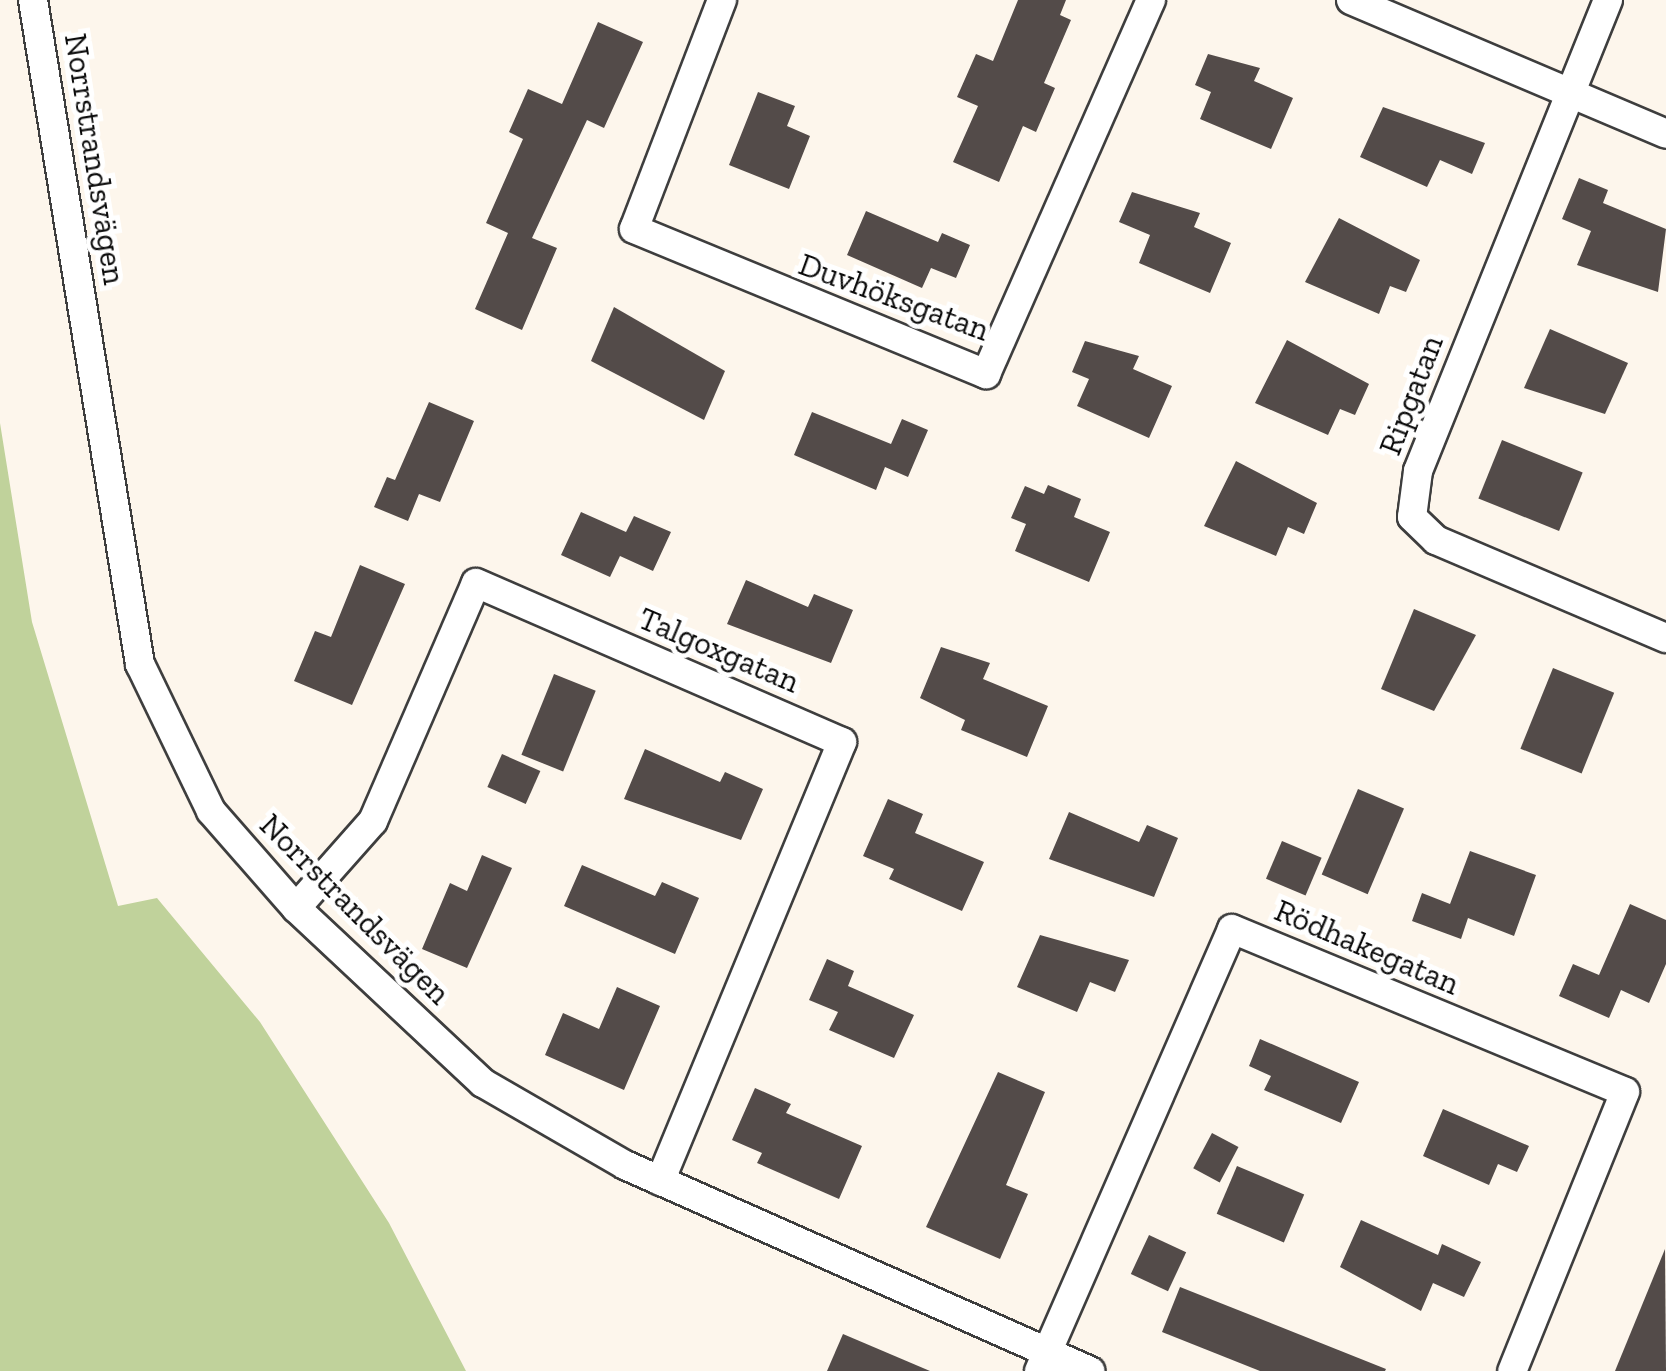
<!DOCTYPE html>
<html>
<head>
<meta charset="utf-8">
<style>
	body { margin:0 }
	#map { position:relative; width:1666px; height:1371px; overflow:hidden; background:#fdf6ec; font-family:"Zilla Slab",serif }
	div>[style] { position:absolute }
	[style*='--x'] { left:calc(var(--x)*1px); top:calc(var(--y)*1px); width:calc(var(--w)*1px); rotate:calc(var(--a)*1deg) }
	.forest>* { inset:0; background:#c0d29b }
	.building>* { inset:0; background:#534b49; transform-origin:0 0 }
	.roads { filter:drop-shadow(2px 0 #3e3e3e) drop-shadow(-2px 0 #3e3e3e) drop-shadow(0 2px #3e3e3e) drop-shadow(0 -2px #3e3e3e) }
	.minor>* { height:28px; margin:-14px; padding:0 14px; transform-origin:14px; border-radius:14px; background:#fff }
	span { translate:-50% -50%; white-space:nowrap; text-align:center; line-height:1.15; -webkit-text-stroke:10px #fff; paint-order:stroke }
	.street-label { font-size:32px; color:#0b0b0b }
</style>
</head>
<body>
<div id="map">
	<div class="forest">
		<div style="clip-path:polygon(0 423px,32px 622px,118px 906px,157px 898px,260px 1022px,389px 1223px,466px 1371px,0 1371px)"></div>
	</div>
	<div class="building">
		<div style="clip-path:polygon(1018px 0,1066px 0,1060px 15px,1071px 20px,1044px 83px,1055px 88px,1036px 132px,1023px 126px,999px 182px,953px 162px,978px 106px,957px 97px,976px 54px,993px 61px)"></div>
		<div style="clip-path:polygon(598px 22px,643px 42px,604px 128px,587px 120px,532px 238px,557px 248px,522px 330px,475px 309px,508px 233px,486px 223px,523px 139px,509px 132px,528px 89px,562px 104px)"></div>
		<div style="clip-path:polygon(1208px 54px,1260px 68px,1254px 81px,1293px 98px,1271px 149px,1200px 119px,1211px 92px,1195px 85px)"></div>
		<div style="clip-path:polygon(758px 92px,795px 106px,787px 126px,810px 136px,789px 189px,729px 165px)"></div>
		<div style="clip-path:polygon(1383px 107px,1485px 143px,1472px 174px,1440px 160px,1427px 187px,1360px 157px)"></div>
		<div style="clip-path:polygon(1579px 178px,1608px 190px,1603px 203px,1666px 229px,1658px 292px,1577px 265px,1591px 231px,1562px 219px)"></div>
		<div style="clip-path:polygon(1132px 192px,1200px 213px,1194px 227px,1231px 243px,1210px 293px,1139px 263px,1150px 235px,1119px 222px)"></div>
		<div style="clip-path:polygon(866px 211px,938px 242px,942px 233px,970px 245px,956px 278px,931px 268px,922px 288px,847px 255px)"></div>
		<div style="clip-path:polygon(1339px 218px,1420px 260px,1406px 292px,1390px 286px,1379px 314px,1305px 282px)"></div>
		<div style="clip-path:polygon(614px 307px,725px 371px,704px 420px,591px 361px)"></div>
		<div style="clip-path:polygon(1550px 329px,1628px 363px,1605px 414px,1524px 388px)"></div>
		<div style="clip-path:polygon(1287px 340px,1369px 384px,1355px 415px,1340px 409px,1328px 435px,1255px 403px)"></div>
		<div style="clip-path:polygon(1085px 341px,1139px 356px,1133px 369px,1172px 386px,1149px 438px,1077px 406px,1089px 379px,1072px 372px)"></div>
		<div style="clip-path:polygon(429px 402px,474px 421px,440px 502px,419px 494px,408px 521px,374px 507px,387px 477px,395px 480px)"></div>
		<div style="clip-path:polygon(812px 412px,891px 444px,902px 419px,928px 430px,908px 477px,885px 467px,876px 490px,794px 455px)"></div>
		<div style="left:1502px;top:440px;width:87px;height:63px;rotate:22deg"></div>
		<div style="clip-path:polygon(1236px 461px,1317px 503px,1304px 534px,1288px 527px,1276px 556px,1204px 526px)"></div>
		<div style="clip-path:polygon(1048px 485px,1081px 499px,1074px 517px,1110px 532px,1089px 582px,1015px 551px,1026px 524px,1011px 518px,1025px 486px,1044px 494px)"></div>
		<div style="clip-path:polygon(581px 512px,626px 532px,634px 516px,671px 532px,653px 571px,620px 556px,610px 577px,561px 555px)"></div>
		<div style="clip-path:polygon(360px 565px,405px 584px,352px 705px,294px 681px,315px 631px,331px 637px)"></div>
		<div style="clip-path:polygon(746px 580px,808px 607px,814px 594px,853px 610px,831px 663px,727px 624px)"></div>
		<div style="clip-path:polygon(1414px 609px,1476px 635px,1434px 711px,1381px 689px)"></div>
		<div style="clip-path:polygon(941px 647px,990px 663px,983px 679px,1048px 706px,1027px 757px,961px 730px,965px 720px,920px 698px)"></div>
		<div style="left:1553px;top:668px;width:66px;height:87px;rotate:22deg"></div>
		<div style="left:554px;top:674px;width:45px;height:87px;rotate:22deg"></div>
		<div style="clip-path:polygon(645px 749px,720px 782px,725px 772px,763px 789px,741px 840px,624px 799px)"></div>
		<div style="left:502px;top:754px;width:42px;height:36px;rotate:24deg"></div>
		<div style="left:1358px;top:789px;width:50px;height:93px;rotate:23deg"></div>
		<div style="clip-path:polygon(888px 799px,923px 814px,915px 833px,984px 862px,962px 911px,889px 879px,894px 869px,863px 856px)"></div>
		<div style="clip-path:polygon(1069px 812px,1139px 842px,1147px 825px,1178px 838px,1154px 897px,1049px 859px)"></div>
		<div style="left:1282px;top:841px;width:43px;height:41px;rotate:23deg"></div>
		<div style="clip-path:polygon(1470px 851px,1536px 875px,1514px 936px,1468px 918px,1461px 939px,1412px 921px,1422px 893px,1450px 904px)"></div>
		<div style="clip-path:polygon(482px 855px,512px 868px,467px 968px,422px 949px,450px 883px,467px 891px)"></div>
		<div style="clip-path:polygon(582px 865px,655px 896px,662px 882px,699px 898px,675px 954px,564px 906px)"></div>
		<div style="clip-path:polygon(1630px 904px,1666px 920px,1666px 964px,1649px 1003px,1621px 990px,1609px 1018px,1559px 996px,1573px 964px,1599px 975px)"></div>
		<div style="clip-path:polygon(1040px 935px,1129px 960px,1115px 992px,1090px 982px,1077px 1012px,1017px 987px)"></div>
		<div style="clip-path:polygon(827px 959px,854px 971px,848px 986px,914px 1015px,894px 1058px,829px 1030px,838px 1012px,809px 1000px)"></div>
		<div style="clip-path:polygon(617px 987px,660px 1006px,624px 1090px,545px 1055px,563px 1013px,599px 1029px)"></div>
		<div style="clip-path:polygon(1260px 1039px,1359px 1082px,1341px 1123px,1264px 1090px,1271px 1076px,1249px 1066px)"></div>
		<div style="clip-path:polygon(998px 1072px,1045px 1092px,1006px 1185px,1028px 1194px,1000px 1259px,926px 1227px)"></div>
		<div style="clip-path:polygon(755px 1088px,791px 1104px,786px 1113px,862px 1146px,839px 1199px,757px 1163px,762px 1153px,732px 1140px)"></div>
		<div style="clip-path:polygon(1443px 1109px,1529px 1146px,1517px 1172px,1498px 1164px,1489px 1185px,1423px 1156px)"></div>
		<div style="left:1212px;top:1133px;width:30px;height:40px;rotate:28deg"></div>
		<div style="left:1237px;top:1166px;width:73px;height:52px;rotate:23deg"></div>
		<div style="clip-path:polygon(1361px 1220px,1438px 1255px,1442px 1244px,1481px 1262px,1464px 1297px,1433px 1283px,1421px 1311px,1340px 1267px)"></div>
		<div style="left:1149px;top:1235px;width:41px;height:43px;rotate:25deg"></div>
		<div style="clip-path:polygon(1665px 1249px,1666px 1371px,1615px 1371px)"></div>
		<div style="clip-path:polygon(1180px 1287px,1386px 1369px,1385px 1371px,1260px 1371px,1162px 1332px)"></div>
		<div style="clip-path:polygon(843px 1334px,930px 1371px,827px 1371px)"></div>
	</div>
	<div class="roads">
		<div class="minor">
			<div style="--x:33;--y:0;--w:673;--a:80.85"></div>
			<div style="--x:140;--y:664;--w:163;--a:64.2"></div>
			<div style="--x:211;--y:811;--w:129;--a:48.8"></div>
			<div style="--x:296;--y:908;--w:256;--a:43.1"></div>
			<div style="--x:483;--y:1083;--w:164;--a:30"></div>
			<div style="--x:625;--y:1165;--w:509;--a:23.89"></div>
			<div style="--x:722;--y:0;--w:245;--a:111"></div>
			<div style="--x:634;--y:229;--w:381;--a:22.4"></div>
			<div style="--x:986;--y:374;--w:409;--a:-66.2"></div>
			<div style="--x:1351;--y:0;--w:342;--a:23"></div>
			<div style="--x:1608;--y:0;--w:508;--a:111.97"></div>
			<div style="--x:1418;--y:471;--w:46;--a:97.4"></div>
			<div style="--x:1412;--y:517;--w:33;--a:44"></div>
			<div style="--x:1436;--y:540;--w:250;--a:23.1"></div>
			<div style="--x:296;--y:908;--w:116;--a:-48.5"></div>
			<div style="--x:373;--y:821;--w:259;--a:-66.6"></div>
			<div style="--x:476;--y:583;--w:399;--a:23.5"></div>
			<div style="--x:842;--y:742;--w:475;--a:112.5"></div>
			<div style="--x:1039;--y:1371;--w:482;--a:-66.4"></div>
			<div style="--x:1232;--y:929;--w:425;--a:22.5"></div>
			<div style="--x:1625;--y:1092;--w:301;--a:112"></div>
		</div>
	</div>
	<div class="street-label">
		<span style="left:95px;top:159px;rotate:81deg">Norrstrandsvägen</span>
		<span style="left:894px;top:297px;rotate:20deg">Duvhöksgatan</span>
		<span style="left:1411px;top:395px;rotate:-69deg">Ripgatan</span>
		<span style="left:719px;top:650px;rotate:23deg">Talgoxgatan</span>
		<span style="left:355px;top:909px;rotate:45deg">Norrstrandsvägen</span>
		<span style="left:1367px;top:947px;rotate:23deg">Rödhakegatan</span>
	</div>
</div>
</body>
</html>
